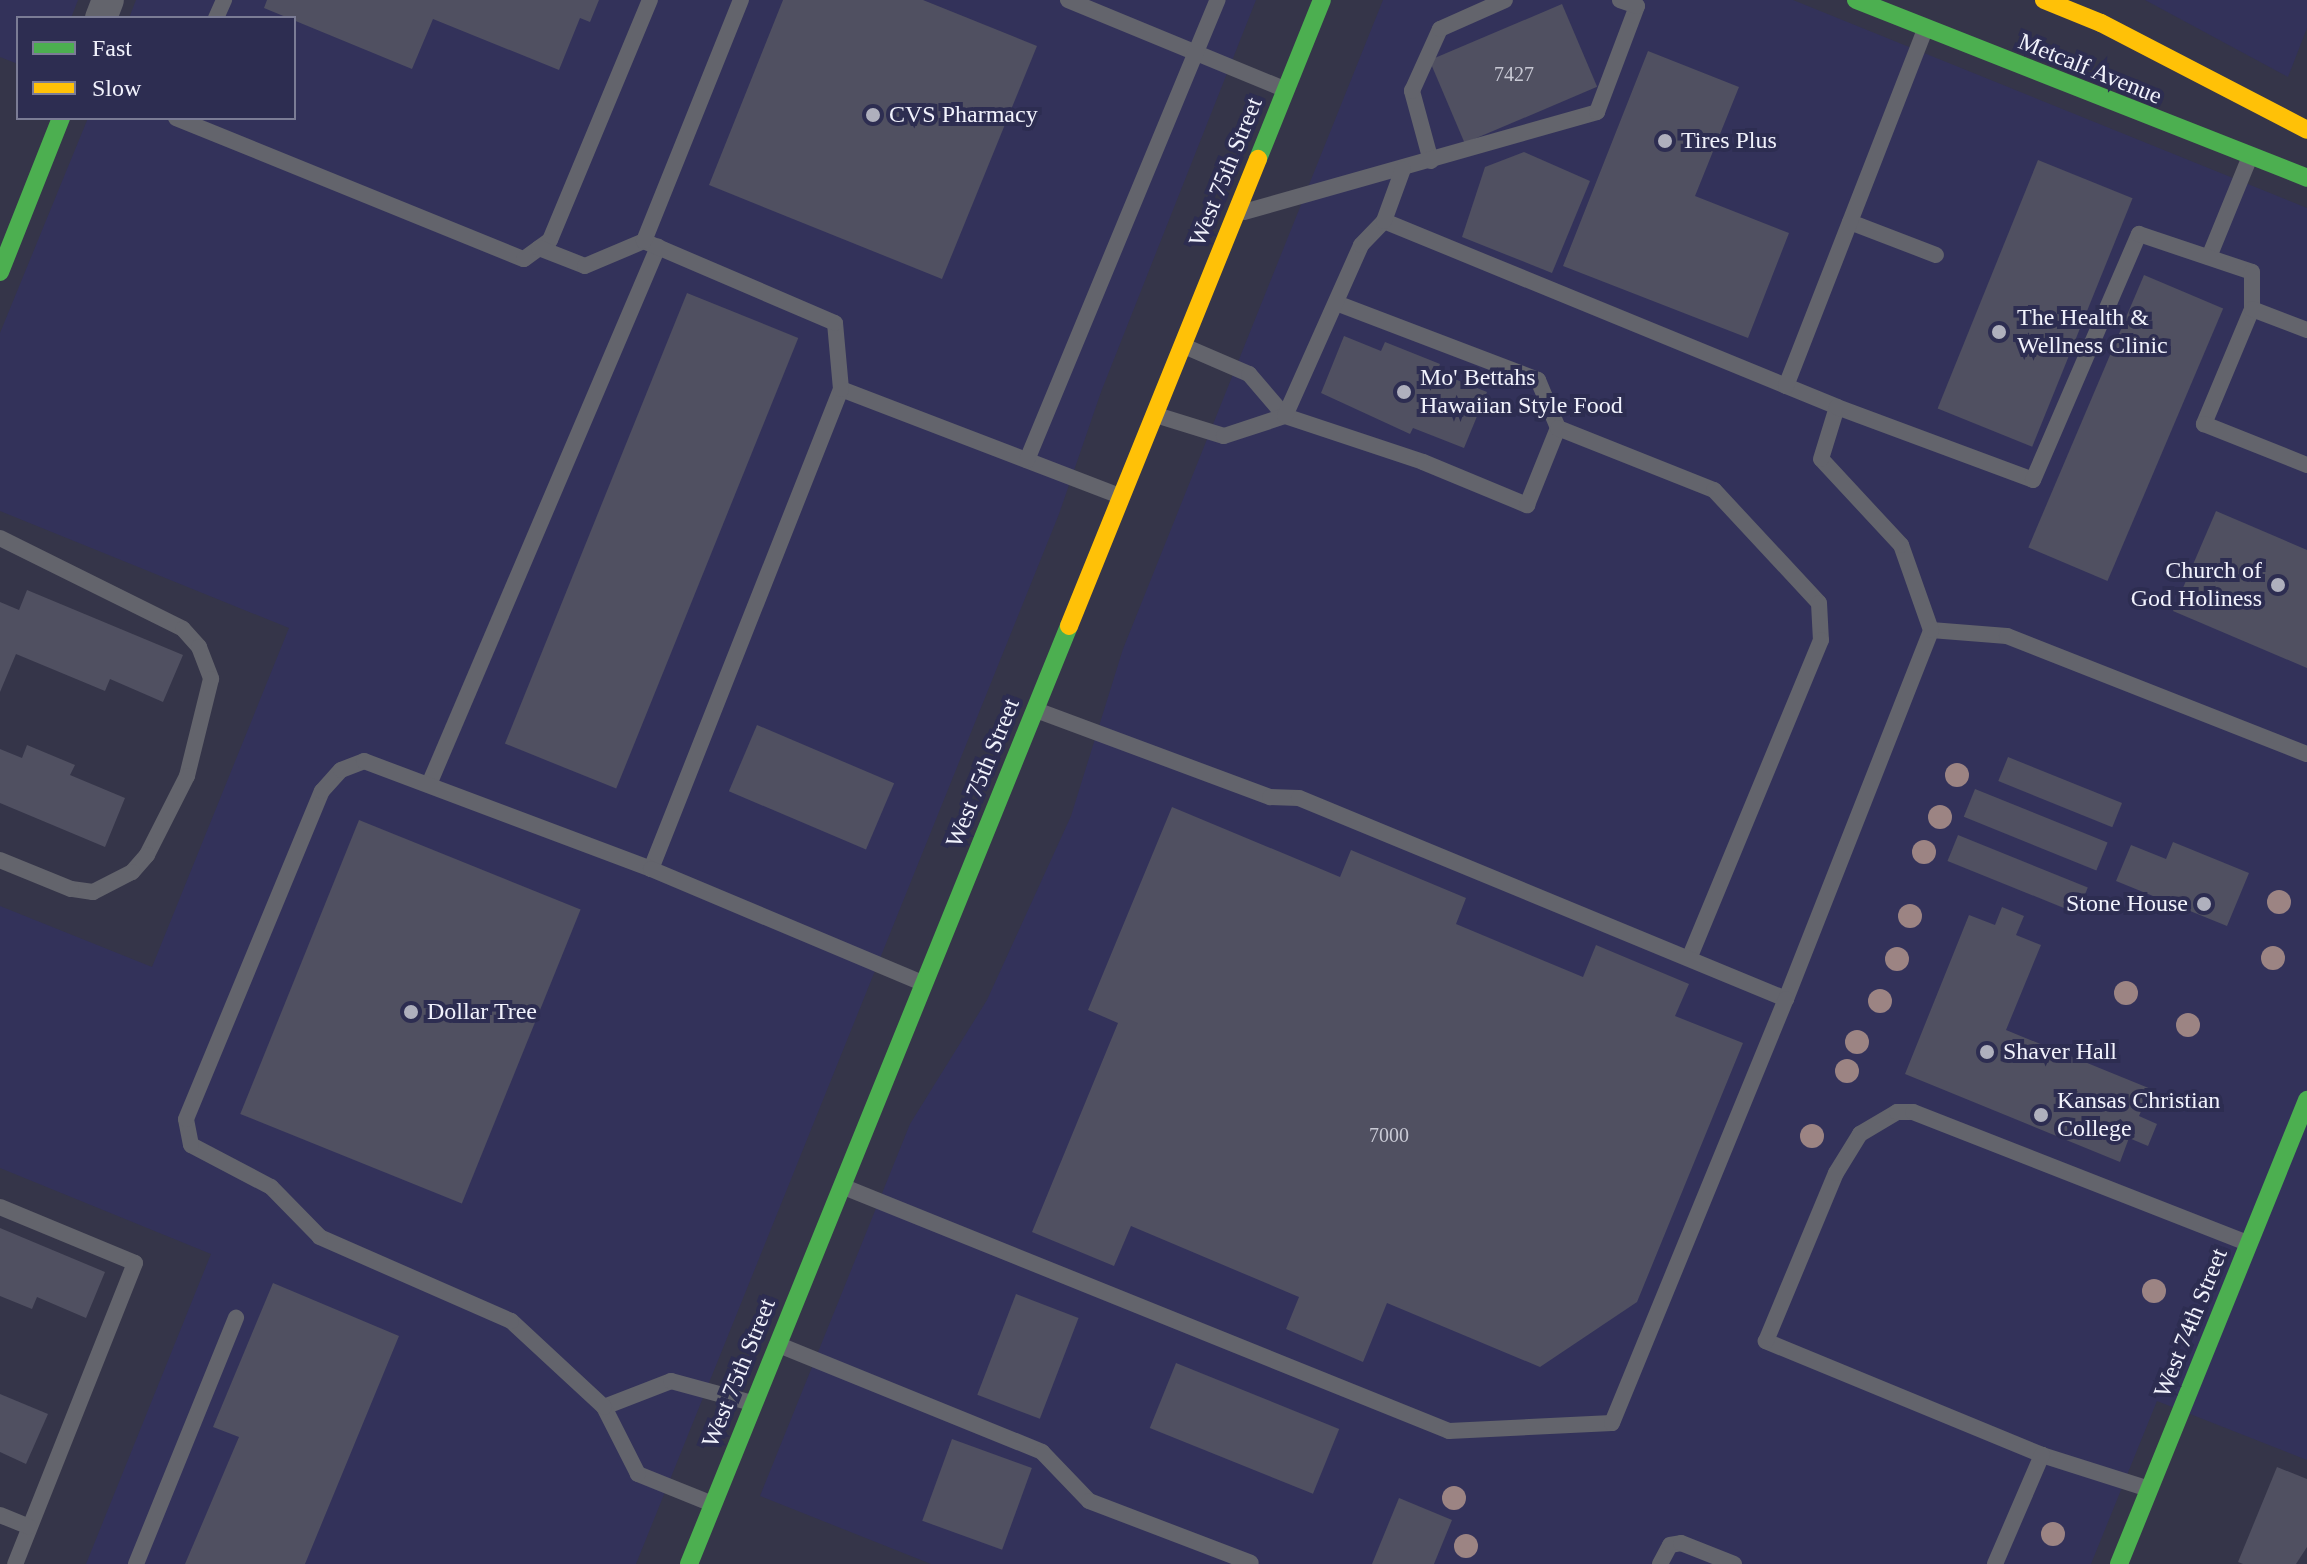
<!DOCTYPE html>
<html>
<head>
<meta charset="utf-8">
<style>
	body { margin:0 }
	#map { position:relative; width:2307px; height:1564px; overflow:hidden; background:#353549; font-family:"Times New Roman",serif }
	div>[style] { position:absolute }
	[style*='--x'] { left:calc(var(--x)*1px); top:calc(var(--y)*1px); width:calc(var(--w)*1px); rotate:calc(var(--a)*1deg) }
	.built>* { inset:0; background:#33325a }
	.building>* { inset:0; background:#505061; transform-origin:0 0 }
	.lane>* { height:16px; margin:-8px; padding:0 8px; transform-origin:8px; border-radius:8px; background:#63646c }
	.street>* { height:32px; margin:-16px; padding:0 16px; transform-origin:16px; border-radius:16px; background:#63646c }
	.fast>* { height:18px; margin:-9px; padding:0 9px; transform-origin:9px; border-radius:9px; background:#4caf50 }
	.slow>* { height:18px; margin:-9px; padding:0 9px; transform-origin:9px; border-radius:9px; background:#ffc107 }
	.trees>* { width:24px; height:24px; margin:-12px; border-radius:50%; background:#9c8483 }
	.dots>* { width:22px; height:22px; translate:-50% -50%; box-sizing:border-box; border:4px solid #2d2d51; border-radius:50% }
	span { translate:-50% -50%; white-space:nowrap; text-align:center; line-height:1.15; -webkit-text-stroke:8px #2d2d51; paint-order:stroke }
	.number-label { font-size:20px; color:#c9cad5 }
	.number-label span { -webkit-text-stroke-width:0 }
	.street-label { font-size:24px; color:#f1f2fc }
	.poi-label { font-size:24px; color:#f1f2fc }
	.left { translate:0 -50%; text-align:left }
	.right { translate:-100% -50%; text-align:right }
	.legend { position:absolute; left:16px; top:16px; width:280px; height:104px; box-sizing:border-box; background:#2d2d51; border:2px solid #7b7c95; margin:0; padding:10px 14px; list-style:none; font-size:24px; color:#f1f2fc }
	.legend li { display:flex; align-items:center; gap:16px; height:40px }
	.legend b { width:40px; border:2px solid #7b7c95 }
</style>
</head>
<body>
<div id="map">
	<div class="built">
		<div style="clip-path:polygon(0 0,78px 0,71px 18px,18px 18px,18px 64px,0 57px)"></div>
		<div style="clip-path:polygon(136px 0,1256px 0,1101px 392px,1059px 514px,636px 1564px,86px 1564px,211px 1254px,0 1168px,0 906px,152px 967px,289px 628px,0 511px,0 333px,88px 118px,294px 118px,294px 18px,129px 18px)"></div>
		<div style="clip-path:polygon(1383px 0,1793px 0,2307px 208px,2307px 1460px,2157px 1401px,2091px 1564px,931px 1564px,760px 1496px,910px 1124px,987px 1000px,1071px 816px,1123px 649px)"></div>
		<div style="clip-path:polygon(2145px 0,2307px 0,2307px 28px,2288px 77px)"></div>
	</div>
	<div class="building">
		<div style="clip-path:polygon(267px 0,599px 0,590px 22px,580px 18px,559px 70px,433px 19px,412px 69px,264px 8px)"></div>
		<div style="clip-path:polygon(783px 0,923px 0,1037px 46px,942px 279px,709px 185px)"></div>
		<div style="left:1562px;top:4px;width:90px;height:144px;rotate:67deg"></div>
		<div style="clip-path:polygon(1648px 51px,1739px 87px,1695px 196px,1789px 233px,1748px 338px,1563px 266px)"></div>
		<div style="clip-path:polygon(1524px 152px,1590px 181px,1552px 273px,1462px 237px,1485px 167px)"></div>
		<div style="left:2038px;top:160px;width:102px;height:268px;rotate:22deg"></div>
		<div style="left:2144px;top:275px;width:86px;height:296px;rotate:23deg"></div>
		<div style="left:687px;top:293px;width:120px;height:486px;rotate:22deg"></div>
		<div style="clip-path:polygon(1344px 336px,1381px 351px,1385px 342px,1440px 364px,1437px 372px,1487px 392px,1464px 448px,1413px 428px,1410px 434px,1321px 393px)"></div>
		<div style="clip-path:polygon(2216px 511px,2307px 550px,2307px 668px,2173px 611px)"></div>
		<div style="clip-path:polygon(27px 590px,183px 655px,163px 702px,110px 679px,105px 691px,16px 654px,0 692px,0 602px,19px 610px)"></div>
		<div style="left:757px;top:725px;width:149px;height:72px;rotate:23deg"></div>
		<div style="clip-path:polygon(27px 745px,75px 765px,70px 775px,125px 798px,105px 847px,0 803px,0 749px,22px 758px)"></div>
		<div style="left:2008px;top:757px;width:123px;height:26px;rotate:22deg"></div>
		<div style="left:1975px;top:789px;width:143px;height:30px;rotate:22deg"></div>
		<div style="clip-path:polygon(1172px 807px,1340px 877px,1351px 850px,1466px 898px,1456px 924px,1583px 977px,1596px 945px,1689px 984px,1675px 1016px,1743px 1043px,1637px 1302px,1540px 1367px,1387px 1303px,1363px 1362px,1286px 1329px,1299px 1297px,1131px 1226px,1114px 1266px,1032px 1232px,1118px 1023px,1088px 1010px)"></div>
		<div style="left:359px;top:820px;width:239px;height:317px;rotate:22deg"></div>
		<div style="left:1958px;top:835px;width:140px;height:28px;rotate:22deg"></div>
		<div style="clip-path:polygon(2173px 842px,2249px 873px,2227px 926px,2116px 881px,2131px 845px,2166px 859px)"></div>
		<div style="clip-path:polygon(2002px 907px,2024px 916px,2016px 935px,2041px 945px,2006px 1030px,2151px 1089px,2139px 1116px,2157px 1124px,2148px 1146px,2129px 1138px,2120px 1162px,1905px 1074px,1969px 915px,1995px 925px)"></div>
		<div style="clip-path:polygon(0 1228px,105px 1272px,86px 1318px,37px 1297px,32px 1309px,0 1296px)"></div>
		<div style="clip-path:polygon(273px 1283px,399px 1336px,305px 1564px,185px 1564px,239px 1437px,213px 1427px)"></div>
		<div style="left:1016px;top:1294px;width:67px;height:108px;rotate:21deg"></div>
		<div style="left:1176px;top:1363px;width:176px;height:70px;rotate:22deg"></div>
		<div style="clip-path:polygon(0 1394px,48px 1414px,26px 1464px,0 1452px)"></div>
		<div style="left:952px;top:1439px;width:85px;height:87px;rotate:20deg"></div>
		<div style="clip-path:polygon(2277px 1467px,2307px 1479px,2307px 1547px,2296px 1564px,2243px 1564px,2238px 1562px)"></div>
		<div style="clip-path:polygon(1399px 1498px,1452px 1520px,1434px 1564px,1372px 1564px)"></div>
	</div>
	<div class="lane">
		<div style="--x:1068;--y:0;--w:234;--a:22.4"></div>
		<div style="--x:216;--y:18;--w:20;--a:-66"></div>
		<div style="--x:176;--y:118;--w:375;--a:22.1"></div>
		<div style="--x:524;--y:259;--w:32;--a:-36"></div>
		<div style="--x:550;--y:240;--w:260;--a:-67.4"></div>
		<div style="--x:1431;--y:161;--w:73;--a:-105.2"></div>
		<div style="--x:1412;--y:91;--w:68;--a:-65.7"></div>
		<div style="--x:1440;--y:29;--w:71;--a:-24"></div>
		<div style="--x:1244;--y:212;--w:367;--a:-15.8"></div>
		<div style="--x:1597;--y:112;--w:113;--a:-69.3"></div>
		<div style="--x:1637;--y:6;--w:18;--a:-161"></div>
		<div style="--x:1384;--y:221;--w:490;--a:22.3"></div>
		<div style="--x:1850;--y:222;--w:92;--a:21"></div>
		<div style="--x:539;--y:248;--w:49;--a:21.4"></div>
		<div style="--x:585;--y:266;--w:64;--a:-23"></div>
		<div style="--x:2209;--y:257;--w:106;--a:-67.8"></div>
		<div style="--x:2252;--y:309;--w:125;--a:112.7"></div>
		<div style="--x:2204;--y:424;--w:111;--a:21.7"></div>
		<div style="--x:1184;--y:346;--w:71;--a:23.3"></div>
		<div style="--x:1249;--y:374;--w:55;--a:49.4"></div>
		<div style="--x:1285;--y:416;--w:145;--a:18.4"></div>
		<div style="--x:1423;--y:462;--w:113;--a:22.5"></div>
		<div style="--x:1527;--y:505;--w:83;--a:-68.1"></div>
		<div style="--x:1558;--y:428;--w:52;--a:-112.6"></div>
		<div style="--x:1538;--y:380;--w:216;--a:-159.1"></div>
		<div style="--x:1786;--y:386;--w:382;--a:-68.7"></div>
		<div style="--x:841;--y:389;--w:299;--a:21"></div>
		<div style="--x:1156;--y:415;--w:71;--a:17.2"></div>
		<div style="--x:1224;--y:436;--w:64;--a:-18.2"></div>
		<div style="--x:1285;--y:416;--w:187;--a:-66"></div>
		<div style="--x:1361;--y:245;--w:33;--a:-46"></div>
		<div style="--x:1384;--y:221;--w:55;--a:-69.9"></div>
		<div style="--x:1558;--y:428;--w:168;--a:21.7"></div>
		<div style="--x:1714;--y:490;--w:154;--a:47.1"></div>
		<div style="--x:1819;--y:603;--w:37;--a:87"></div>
		<div style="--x:1821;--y:640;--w:344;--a:112.5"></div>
		<div style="--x:1027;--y:460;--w:498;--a:-67.5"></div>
		<div style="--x:0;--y:538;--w:204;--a:26.4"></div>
		<div style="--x:183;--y:629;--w:24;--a:48"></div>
		<div style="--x:199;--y:647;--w:34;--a:69"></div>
		<div style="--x:211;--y:679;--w:100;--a:103.9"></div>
		<div style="--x:187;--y:776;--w:89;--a:116.9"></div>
		<div style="--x:147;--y:855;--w:23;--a:131"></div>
		<div style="--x:132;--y:872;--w:44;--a:152.9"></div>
		<div style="--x:93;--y:892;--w:22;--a:-172"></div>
		<div style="--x:71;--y:889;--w:77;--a:-157.8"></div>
		<div style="--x:1931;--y:630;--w:76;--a:4.5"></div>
		<div style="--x:2007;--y:636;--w:322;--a:21.5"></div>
		<div style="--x:1036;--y:710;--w:250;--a:20.4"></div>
		<div style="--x:1270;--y:797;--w:29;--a:2"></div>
		<div style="--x:1299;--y:798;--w:527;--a:22.43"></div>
		<div style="--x:1786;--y:999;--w:396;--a:-68.5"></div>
		<div style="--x:1931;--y:630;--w:90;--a:-109.4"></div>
		<div style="--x:1901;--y:545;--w:117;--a:-132.9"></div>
		<div style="--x:1821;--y:459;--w:54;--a:-72.9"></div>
		<div style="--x:1837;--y:407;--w:209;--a:20.4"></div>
		<div style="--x:2033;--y:480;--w:268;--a:-66.7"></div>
		<div style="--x:2139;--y:234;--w:119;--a:18.6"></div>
		<div style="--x:2252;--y:272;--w:37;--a:90"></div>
		<div style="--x:2252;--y:309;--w:59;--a:20.9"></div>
		<div style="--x:430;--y:782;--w:582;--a:-66.92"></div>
		<div style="--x:651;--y:869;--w:516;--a:-68.4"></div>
		<div style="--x:841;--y:389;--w:66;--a:-95.2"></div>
		<div style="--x:835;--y:323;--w:208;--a:-156.8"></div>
		<div style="--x:644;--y:241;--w:260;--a:-68.1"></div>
		<div style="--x:844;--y:1187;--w:652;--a:21.96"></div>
		<div style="--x:1449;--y:1431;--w:163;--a:-2.8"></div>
		<div style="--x:1612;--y:1423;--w:458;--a:-67.7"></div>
		<div style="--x:0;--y:1207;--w:146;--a:22.5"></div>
		<div style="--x:135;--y:1263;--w:324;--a:111.7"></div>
		<div style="--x:779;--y:1345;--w:284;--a:22.1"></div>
		<div style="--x:1042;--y:1452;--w:68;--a:46.2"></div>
		<div style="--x:1089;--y:1501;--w:173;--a:20.9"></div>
		<div style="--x:604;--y:1407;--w:72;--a:-21.2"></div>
		<div style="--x:671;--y:1381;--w:84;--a:15.2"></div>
		<div style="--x:2149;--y:1489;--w:112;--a:-162.4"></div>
		<div style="--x:2042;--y:1455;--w:299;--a:-157.6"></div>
		<div style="--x:1766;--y:1341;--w:182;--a:-67.4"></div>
		<div style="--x:1836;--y:1173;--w:46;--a:-58.4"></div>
		<div style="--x:1860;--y:1134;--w:43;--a:-30.7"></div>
		<div style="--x:1897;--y:1112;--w:16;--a:0"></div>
		<div style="--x:1913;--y:1112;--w:359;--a:21.4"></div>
		<div style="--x:710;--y:1503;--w:78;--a:-158.1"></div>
		<div style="--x:638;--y:1474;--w:75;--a:-116.9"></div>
		<div style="--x:604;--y:1407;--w:127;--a:-137.2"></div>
		<div style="--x:511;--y:1321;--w:209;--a:-156.3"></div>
		<div style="--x:320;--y:1237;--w:70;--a:-134.4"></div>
		<div style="--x:271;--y:1187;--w:90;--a:-152.3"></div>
		<div style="--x:191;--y:1145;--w:26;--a:-101"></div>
		<div style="--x:186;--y:1119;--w:355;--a:-67.5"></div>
		<div style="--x:322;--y:791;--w:28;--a:-48"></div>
		<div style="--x:341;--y:770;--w:25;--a:-21"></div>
		<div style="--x:364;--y:761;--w:307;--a:20.6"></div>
		<div style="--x:651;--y:869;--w:294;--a:22.8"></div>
		<div style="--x:0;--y:1515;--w:31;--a:22"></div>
		<div style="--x:136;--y:1564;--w:266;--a:-67.9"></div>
		<div style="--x:1660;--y:1564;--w:21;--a:-62"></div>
		<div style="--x:1670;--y:1545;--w:11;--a:-10"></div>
		<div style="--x:1681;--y:1543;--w:57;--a:21.6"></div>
		<div style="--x:1995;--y:1564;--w:119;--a:-66.7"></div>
	</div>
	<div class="street">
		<div style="--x:101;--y:18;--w:19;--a:-69"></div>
	</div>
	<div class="fast">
		<div style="--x:1856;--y:0;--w:485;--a:21.5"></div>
		<div style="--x:1258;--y:159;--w:171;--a:-68.1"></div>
		<div style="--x:0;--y:272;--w:166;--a:-68.4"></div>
		<div style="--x:689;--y:1564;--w:1012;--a:-67.95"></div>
		<div style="--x:2119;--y:1564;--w:501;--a:-67.94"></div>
	</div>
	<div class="slow">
		<div style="--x:2044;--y:0;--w:61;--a:22"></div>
		<div style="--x:2101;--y:23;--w:232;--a:27.4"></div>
		<div style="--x:1069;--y:626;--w:504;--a:-67.97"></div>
	</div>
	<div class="trees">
		<div style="left:1957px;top:775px"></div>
		<div style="left:1940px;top:817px"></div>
		<div style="left:1924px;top:852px"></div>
		<div style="left:2279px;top:902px"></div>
		<div style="left:1910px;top:916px"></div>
		<div style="left:2273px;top:958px"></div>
		<div style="left:1897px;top:959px"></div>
		<div style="left:2126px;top:993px"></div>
		<div style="left:1880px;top:1001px"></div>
		<div style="left:2188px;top:1025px"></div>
		<div style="left:1857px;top:1042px"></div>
		<div style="left:1847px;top:1071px"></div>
		<div style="left:1812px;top:1136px"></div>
		<div style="left:2154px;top:1291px"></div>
		<div style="left:1454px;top:1498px"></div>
		<div style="left:2053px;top:1534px"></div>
		<div style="left:1466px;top:1546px"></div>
	</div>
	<div class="dots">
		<div style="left:873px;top:115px;background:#afb0bd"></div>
		<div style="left:1665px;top:141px;background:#afb0bd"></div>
		<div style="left:1999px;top:332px;background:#afb0bd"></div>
		<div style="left:1404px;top:392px;background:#afb0bd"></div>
		<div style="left:2278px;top:585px;background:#afb0bd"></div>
		<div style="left:2204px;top:904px;background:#afb0bd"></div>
		<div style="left:411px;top:1012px;background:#afb0bd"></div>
		<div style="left:1987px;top:1052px;background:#afb0bd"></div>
		<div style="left:2041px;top:1115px;background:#afb0bd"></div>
	</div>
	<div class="number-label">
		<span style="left:1514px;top:74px">7427</span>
		<span style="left:1389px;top:1135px">7000</span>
	</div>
	<div class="street-label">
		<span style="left:2090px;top:69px;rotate:22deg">Metcalf Avenue</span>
		<span style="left:1226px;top:172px;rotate:-68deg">West 75th Street</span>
		<span style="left:983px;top:773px;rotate:-68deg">West 75th Street</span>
		<span style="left:2191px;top:1323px;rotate:-68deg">West 74th Street</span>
		<span style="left:739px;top:1373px;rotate:-68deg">West 75th Street</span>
	</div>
	<div class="poi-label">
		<span class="left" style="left:889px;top:115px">CVS Pharmacy</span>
		<span class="left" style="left:1681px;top:141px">Tires Plus</span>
		<span class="left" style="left:2017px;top:332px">The Health &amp;<br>Wellness Clinic</span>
		<span class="left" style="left:1420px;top:392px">Mo' Bettahs<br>Hawaiian Style Food</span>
		<span class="right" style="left:2262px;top:585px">Church of<br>God Holiness</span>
		<span class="right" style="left:2188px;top:904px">Stone House</span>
		<span class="left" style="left:427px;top:1012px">Dollar Tree</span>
		<span class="left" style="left:2003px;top:1052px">Shaver Hall</span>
		<span class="left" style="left:2057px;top:1115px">Kansas Christian<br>College</span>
	</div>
	<ul class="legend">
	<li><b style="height:10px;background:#4caf50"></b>Fast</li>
	<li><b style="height:10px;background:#ffc107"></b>Slow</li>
	</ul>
</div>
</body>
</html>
